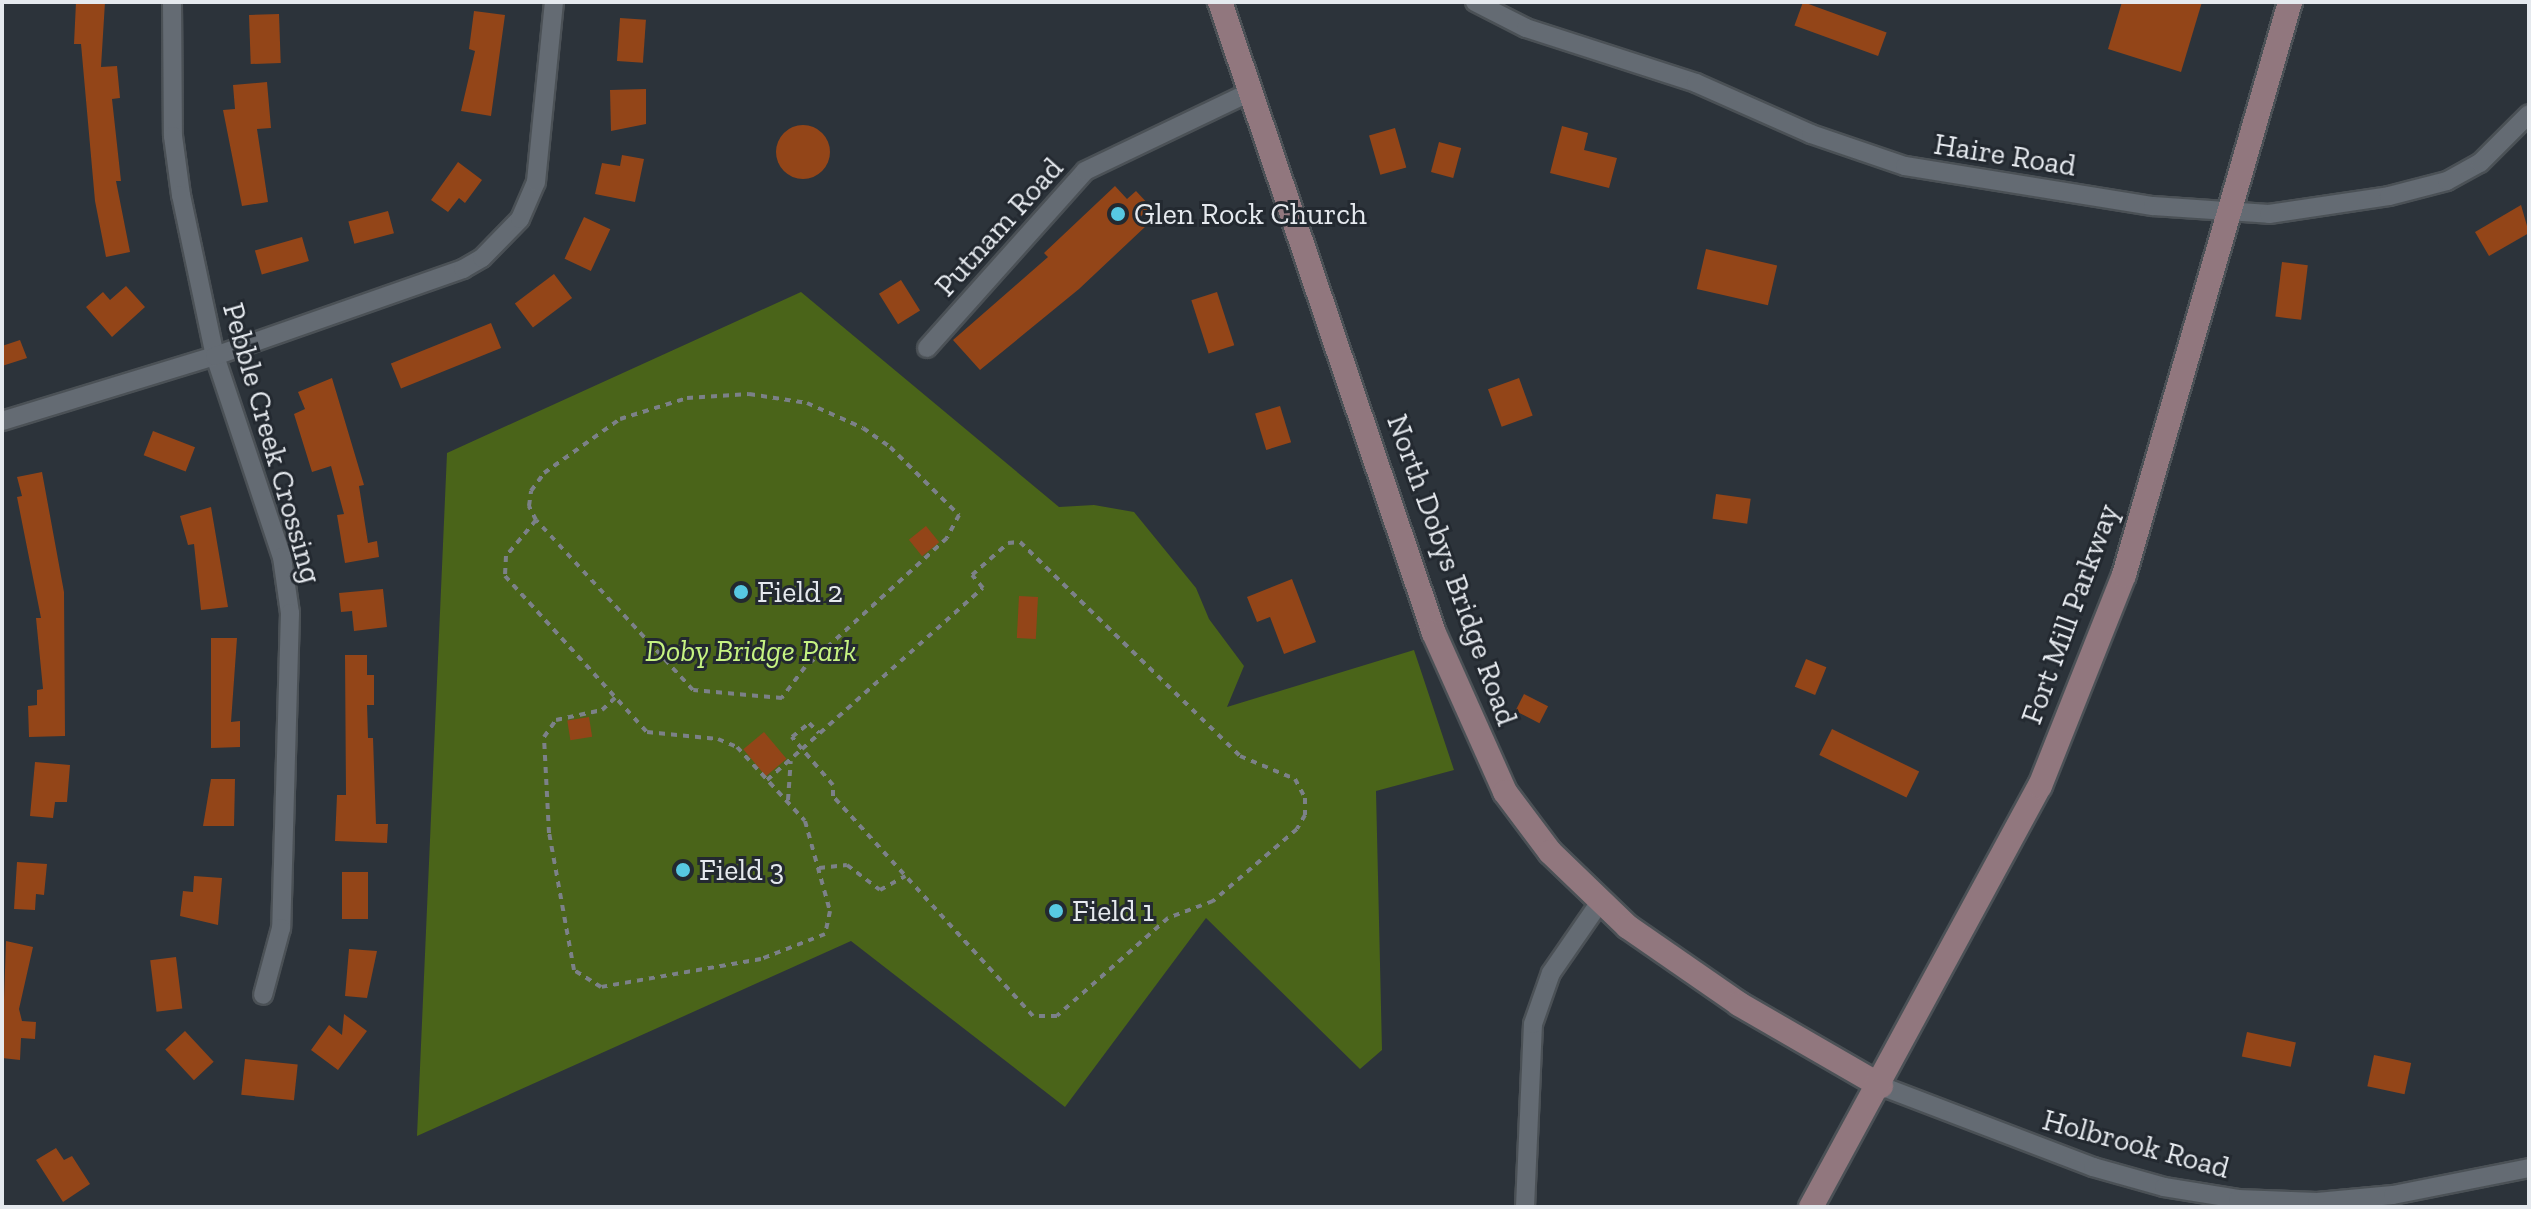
<!DOCTYPE html>
<html>
<head>
<meta charset="utf-8">
<style>
	body { margin:0 }
	#map { position:relative; width:2531px; height:1209px; overflow:hidden; background:#2c333a; font-family:"Zilla Slab",serif }
	div>[style] { position:absolute }
	[style*='--x'] { left:calc(var(--x)*1px); top:calc(var(--y)*1px); width:calc(var(--w)*1px); rotate:calc(var(--a)*1deg) }
	.green>* { inset:0; background:#4a6419 }
	.building>* { inset:0; background:#934518; transform-origin:0 0 }
	.round { border-radius:50% }
	.path>* { height:4px; margin-top:-2px; transform-origin:0; background:repeating-linear-gradient(90deg,#7c8188 0 6px,transparent 0 12px) }
	.roads { filter:drop-shadow(2px 0 #4b5156) drop-shadow(-2px 0 #4b5156) drop-shadow(0 2px #4b5156) drop-shadow(0 -2px #4b5156) }
	.street>* { height:18px; margin:-9px; padding:0 9px; transform-origin:9px; border-radius:9px; background:#646b73 }
	.secondary>* { height:24px; margin:-12px; padding:0 12px; transform-origin:12px; border-radius:12px; background:#91777e }
	.dots>* { width:22px; height:22px; translate:-50% -50%; box-sizing:border-box; border:4px solid #232930; border-radius:50% }
	span { translate:-50% -50%; white-space:nowrap; text-align:center; line-height:1.15; -webkit-text-stroke:6px #232930; paint-order:stroke }
	.street-label { font-size:30px; color:#e5e9ee }
	.poi-label { font-size:30px; color:#e5e9ee }
	.left { translate:0 -50%; text-align:left }
	.park-label { font-size:30px; color:#c6f382; font-style:italic }
	.frame { position:absolute; inset:0; border:4px solid #e5e9ee; pointer-events:none }
</style>
</head>
<body>
<div id="map">
	<div class="green">
		<div style="clip-path:polygon(801px 292px,1059px 507px,1094px 505px,1134px 512px,1196px 588px,1209px 619px,1244px 666px,1227px 707px,1414px 650px,1454px 770px,1376px 791px,1382px 1050px,1360px 1069px,1206px 918px,1065px 1107px,851px 941px,417px 1136px,447px 453px)"></div>
	</div>
	<div class="building">
		<div style="clip-path:polygon(76px 2px,105px 2px,101px 67px,117px 66px,120px 98px,112px 99px,121px 181px,116px 181px,130px 252px,106px 257px,95px 201px,81px 44px,74px 44px)"></div>
		<div style="left:1803px;top:2px;width:89px;height:25px;rotate:20deg"></div>
		<div style="clip-path:polygon(2122px 2px,2202px 2px,2181px 72px,2108px 49px)"></div>
		<div style="clip-path:polygon(474px 11px,505px 15px,491px 116px,461px 111px,475px 51px,469px 49px)"></div>
		<div style="left:279px;top:14px;width:49px;height:30px;rotate:88deg"></div>
		<div style="left:620px;top:18px;width:26px;height:43px;rotate:4deg"></div>
		<div style="clip-path:polygon(267px 82px,271px 128px,257px 129px,268px 202px,242px 206px,223px 110px,235px 109px,233px 85px)"></div>
		<div style="clip-path:polygon(646px 89px,646px 124px,611px 131px,610px 90px)"></div>
		<div class="round" style="left:776px;top:125px;width:54px;height:54px"></div>
		<div style="clip-path:polygon(1562px 126px,1588px 133px,1584px 150px,1617px 158px,1609px 188px,1550px 173px)"></div>
		<div style="left:1395px;top:128px;width:41px;height:27px;rotate:74deg"></div>
		<div style="left:1439px;top:142px;width:23px;height:31px;rotate:15deg"></div>
		<div style="clip-path:polygon(622px 155px,644px 159px,635px 202px,595px 194px,602px 163px,620px 166px)"></div>
		<div style="clip-path:polygon(458px 162px,482px 180px,465px 203px,459px 198px,448px 212px,431px 200px)"></div>
		<div style="clip-path:polygon(1115px 186px,1127px 199px,1136px 191px,1151px 207px,1139px 218px,1146px 226px,1079px 289px,980px 370px,953px 340px,1048px 257px,1044px 253px)"></div>
		<div style="clip-path:polygon(2521px 205px,2529px 233px,2489px 256px,2475px 232px)"></div>
		<div style="left:388px;top:211px;width:23px;height:41px;rotate:75deg"></div>
		<div style="left:584px;top:217px;width:29px;height:46px;rotate:25deg"></div>
		<div style="left:302px;top:237px;width:25px;height:49px;rotate:74deg"></div>
		<div style="left:1706px;top:249px;width:73px;height:41px;rotate:13deg"></div>
		<div style="left:2282px;top:262px;width:26px;height:55px;rotate:7deg"></div>
		<div style="left:554px;top:274px;width:30px;height:49px;rotate:53deg"></div>
		<div style="left:901px;top:280px;width:36px;height:26px;rotate:58deg"></div>
		<div style="clip-path:polygon(126px 286px,145px 307px,112px 337px,86px 307px,103px 292px,110px 300px)"></div>
		<div style="left:1217px;top:292px;width:56px;height:27px;rotate:72deg"></div>
		<div style="left:491px;top:323px;width:27px;height:108px;rotate:68deg"></div>
		<div style="clip-path:polygon(20px 340px,27px 358px,2px 366px,2px 346px)"></div>
		<div style="clip-path:polygon(332px 378px,364px 485px,359px 486px,368px 543px,377px 541px,379px 557px,345px 563px,337px 515px,344px 514px,331px 466px,312px 472px,294px 414px,305px 409px,298px 392px)"></div>
		<div style="left:1519px;top:378px;width:40px;height:33px;rotate:70deg"></div>
		<div style="left:1280px;top:406px;width:38px;height:26px;rotate:73deg"></div>
		<div style="left:153px;top:431px;width:45px;height:26px;rotate:21deg"></div>
		<div style="clip-path:polygon(42px 472px,64px 592px,65px 736px,29px 737px,28px 706px,37px 705px,37px 690px,43px 689px,36px 618px,41px 618px,17px 497px,22px 496px,17px 477px)"></div>
		<div style="left:1716px;top:494px;width:35px;height:25px;rotate:8deg"></div>
		<div style="clip-path:polygon(211px 507px,228px 607px,201px 610px,194px 544px,188px 545px,180px 516px)"></div>
		<div style="left:926px;top:526px;width:21px;height:22px;rotate:51deg"></div>
		<div style="clip-path:polygon(1292px 579px,1316px 642px,1284px 654px,1270px 617px,1257px 622px,1247px 597px)"></div>
		<div style="clip-path:polygon(383px 589px,387px 627px,354px 631px,352px 611px,341px 612px,339px 593px)"></div>
		<div style="left:1019px;top:596px;width:19px;height:42px;rotate:3deg"></div>
		<div style="clip-path:polygon(211px 638px,237px 638px,231px 722px,240px 721px,240px 747px,211px 748px)"></div>
		<div style="clip-path:polygon(345px 655px,367px 655px,367px 675px,374px 675px,374px 705px,367px 705px,368px 738px,373px 738px,376px 824px,388px 824px,387px 843px,335px 841px,337px 795px,346px 795px)"></div>
		<div style="left:1806px;top:659px;width:22px;height:30px;rotate:22deg"></div>
		<div style="left:1524px;top:694px;width:27px;height:19px;rotate:27deg"></div>
		<div style="left:589px;top:717px;width:20px;height:22px;rotate:81deg"></div>
		<div style="left:1832px;top:729px;width:97px;height:29px;rotate:26deg"></div>
		<div style="left:764px;top:732px;width:35px;height:27px;rotate:50deg"></div>
		<div style="clip-path:polygon(35px 762px,70px 765px,67px 802px,55px 802px,53px 818px,30px 816px)"></div>
		<div style="clip-path:polygon(211px 779px,235px 779px,234px 826px,203px 826px)"></div>
		<div style="clip-path:polygon(17px 862px,47px 864px,44px 895px,36px 894px,35px 910px,14px 909px)"></div>
		<div style="left:342px;top:872px;width:26px;height:47px"></div>
		<div style="clip-path:polygon(194px 876px,222px 878px,218px 925px,180px 916px,183px 891px,193px 892px)"></div>
		<div style="clip-path:polygon(6px 941px,33px 947px,19px 1009px,22px 1021px,36px 1022px,35px 1039px,21px 1038px,20px 1060px,2px 1058px)"></div>
		<div style="clip-path:polygon(349px 949px,377px 951px,367px 998px,345px 996px)"></div>
		<div style="left:176px;top:957px;width:52px;height:26px;rotate:83deg"></div>
		<div style="clip-path:polygon(344px 1014px,367px 1031px,338px 1070px,311px 1050px,329px 1025px,342px 1035px)"></div>
		<div style="left:185px;top:1031px;width:42px;height:27px;rotate:47deg"></div>
		<div style="left:2247px;top:1032px;width:50px;height:25px;rotate:12deg"></div>
		<div style="left:2374px;top:1055px;width:38px;height:32px;rotate:12deg"></div>
		<div style="left:245px;top:1059px;width:53px;height:36px;rotate:6deg"></div>
		<div style="clip-path:polygon(56px 1148px,64px 1160px,72px 1156px,90px 1184px,63px 1202px,36px 1160px)"></div>
	</div>
	<div class="path">
		<div style="--x:749;--y:394;--w:59;--a:8.8"></div>
		<div style="--x:807;--y:403;--w:61;--a:24.1"></div>
		<div style="--x:863;--y:428;--w:33;--a:35"></div>
		<div style="--x:890;--y:447;--w:97;--a:44.6"></div>
		<div style="--x:959;--y:515;--w:26;--a:118"></div>
		<div style="--x:947;--y:538;--w:192;--a:137.7"></div>
		<div style="--x:805;--y:667;--w:39;--a:127"></div>
		<div style="--x:782;--y:698;--w:89;--a:-174.9"></div>
		<div style="--x:693;--y:690;--w:231;--a:-132.7"></div>
		<div style="--x:536;--y:520;--w:16;--a:-117"></div>
		<div style="--x:529;--y:506;--w:15;--a:-82"></div>
		<div style="--x:531;--y:491;--w:22;--a:-54"></div>
		<div style="--x:544;--y:473;--w:93;--a:-35.4"></div>
		<div style="--x:620;--y:419;--w:70;--a:-17.4"></div>
		<div style="--x:687;--y:398;--w:62;--a:-3.7"></div>
		<div style="--x:536;--y:520;--w:47;--a:129.8"></div>
		<div style="--x:506;--y:556;--w:20;--a:93"></div>
		<div style="--x:505;--y:576;--w:211;--a:47.7"></div>
		<div style="--x:647;--y:732;--w:71;--a:5.6"></div>
		<div style="--x:718;--y:739;--w:21;--a:23"></div>
		<div style="--x:737;--y:747;--w:100;--a:47.4"></div>
		<div style="--x:805;--y:821;--w:93;--a:74.5"></div>
		<div style="--x:830;--y:911;--w:24;--a:102"></div>
		<div style="--x:825;--y:934;--w:69;--a:158.7"></div>
		<div style="--x:761;--y:959;--w:162;--a:170.1"></div>
		<div style="--x:601;--y:987;--w:32;--a:-148"></div>
		<div style="--x:574;--y:970;--w:139;--a:-100.3"></div>
		<div style="--x:549;--y:833;--w:96;--a:-93"></div>
		<div style="--x:544;--y:737;--w:21;--a:-55"></div>
		<div style="--x:556;--y:720;--w:47;--a:-12.3"></div>
		<div style="--x:602;--y:710;--w:18;--a:-43"></div>
		<div style="--x:767;--y:780;--w:47;--a:-41.5"></div>
		<div style="--x:802;--y:749;--w:242;--a:-41.7"></div>
		<div style="--x:983;--y:588;--w:17;--a:-130"></div>
		<div style="--x:972;--y:575;--w:48;--a:-41.6"></div>
		<div style="--x:1008;--y:543;--w:12;--a:-5"></div>
		<div style="--x:1020;--y:542;--w:307;--a:44.2"></div>
		<div style="--x:1240;--y:756;--w:60;--a:22.7"></div>
		<div style="--x:1295;--y:779;--w:21;--a:62"></div>
		<div style="--x:1305;--y:798;--w:17;--a:90"></div>
		<div style="--x:1305;--y:815;--w:16;--a:120"></div>
		<div style="--x:1297;--y:829;--w:111;--a:139.4"></div>
		<div style="--x:1213;--y:901;--w:48;--a:159.3"></div>
		<div style="--x:1168;--y:918;--w:148;--a:138.6"></div>
		<div style="--x:1057;--y:1016;--w:24;--a:180"></div>
		<div style="--x:1033;--y:1016;--w:297;--a:-132.3"></div>
		<div style="--x:833;--y:796;--w:11;--a:-90"></div>
		<div style="--x:833;--y:785;--w:48;--a:-130.7"></div>
		<div style="--x:802;--y:749;--w:16;--a:-130"></div>
		<div style="--x:792;--y:737;--w:22;--a:-39"></div>
		<div style="--x:809;--y:723;--w:14;--a:45"></div>
		<div style="--x:788;--y:800;--w:39;--a:-86"></div>
		<div style="--x:819;--y:868;--w:28;--a:-6"></div>
		<div style="--x:847;--y:865;--w:41;--a:37.1"></div>
		<div style="--x:880;--y:890;--w:29;--a:-29"></div>
	</div>
	<div class="roads">
		<div class="street">
			<div style="--x:172;--y:2;--w:134;--a:89.6"></div>
			<div style="--x:173;--y:136;--w:60;--a:82.3"></div>
			<div style="--x:181;--y:195;--w:165;--a:78.1"></div>
			<div style="--x:215;--y:356;--w:212;--a:71.6"></div>
			<div style="--x:282;--y:557;--w:57;--a:81.9"></div>
			<div style="--x:290;--y:613;--w:315;--a:91.6"></div>
			<div style="--x:281;--y:928;--w:69;--a:105"></div>
			<div style="--x:1475;--y:2;--w:57;--a:27"></div>
			<div style="--x:1526;--y:28;--w:179;--a:17.9"></div>
			<div style="--x:1696;--y:83;--w:126;--a:23.9"></div>
			<div style="--x:1811;--y:134;--w:99;--a:18.8"></div>
			<div style="--x:1905;--y:166;--w:251;--a:9.2"></div>
			<div style="--x:2153;--y:206;--w:116;--a:3.9"></div>
			<div style="--x:2269;--y:214;--w:121;--a:-8.5"></div>
			<div style="--x:2389;--y:196;--w:60;--a:-14.5"></div>
			<div style="--x:2447;--y:181;--w:38;--a:-29"></div>
			<div style="--x:2480;--y:163;--w:69;--a:-45"></div>
			<div style="--x:927;--y:348;--w:237;--a:-48.2"></div>
			<div style="--x:1085;--y:171;--w:183;--a:-25.6"></div>
			<div style="--x:2;--y:421;--w:223;--a:-17"></div>
			<div style="--x:215;--y:356;--w:263;--a:-19.3"></div>
			<div style="--x:463;--y:269;--w:22;--a:-30"></div>
			<div style="--x:482;--y:258;--w:54;--a:-45.7"></div>
			<div style="--x:520;--y:219;--w:40;--a:-66.6"></div>
			<div style="--x:536;--y:182;--w:181;--a:-84.3"></div>
			<div style="--x:1881;--y:1086;--w:227;--a:20.9"></div>
			<div style="--x:2093;--y:1167;--w:74;--a:15.7"></div>
			<div style="--x:2164;--y:1187;--w:75;--a:9.2"></div>
			<div style="--x:2238;--y:1199;--w:79;--a:2.2"></div>
			<div style="--x:2317;--y:1202;--w:76;--a:-5.3"></div>
			<div style="--x:2393;--y:1195;--w:139;--a:-11.2"></div>
			<div style="--x:1525;--y:1207;--w:183;--a:-87.5"></div>
			<div style="--x:1533;--y:1024;--w:54;--a:-70.6"></div>
			<div style="--x:1551;--y:973;--w:86;--a:-55.4"></div>
		</div>
		<div class="secondary">
			<div style="--x:1220;--y:2;--w:666;--a:71.27"></div>
			<div style="--x:1434;--y:633;--w:174;--a:65.9"></div>
			<div style="--x:1505;--y:792;--w:75;--a:53.1"></div>
			<div style="--x:1550;--y:852;--w:108;--a:43.9"></div>
			<div style="--x:1628;--y:927;--w:135;--a:34.7"></div>
			<div style="--x:1739;--y:1004;--w:164;--a:30"></div>
			<div style="--x:1811;--y:1207;--w:479;--a:-61.5"></div>
			<div style="--x:2040;--y:786;--w:227;--a:-68.3"></div>
			<div style="--x:2124;--y:575;--w:597;--a:-73.84"></div>
		</div>
	</div>
	<div class="dots">
		<div style="left:1118px;top:214px;background:#57c9e2"></div>
		<div style="left:741px;top:592px;background:#57c9e2"></div>
		<div style="left:683px;top:870px;background:#57c9e2"></div>
		<div style="left:1056px;top:911px;background:#57c9e2"></div>
	</div>
	<div class="street-label">
		<span style="left:2005px;top:155px;rotate:9deg">Haire Road</span>
		<span style="left:999px;top:227px;rotate:-48deg">Putnam Road</span>
		<span style="left:272px;top:443px;rotate:74deg">Pebble Creek Crossing</span>
		<span style="left:1452px;top:570px;rotate:70deg">North Dobys Bridge Road</span>
		<span style="left:2070px;top:614px;rotate:-70deg">Fort Mill Parkway</span>
		<span style="left:2136px;top:1144px;rotate:15deg">Holbrook Road</span>
	</div>
	<div class="poi-label">
		<span class="left" style="left:1134px;top:214px">Glen Rock Church</span>
		<span class="left" style="left:757px;top:592px">Field 2</span>
		<span class="left" style="left:699px;top:870px">Field 3</span>
		<span class="left" style="left:1072px;top:911px">Field 1</span>
	</div>
	<div class="park-label">
		<span style="left:751px;top:651px">Doby Bridge Park</span>
	</div>
	<div class="frame"></div>
</div>
</body>
</html>
